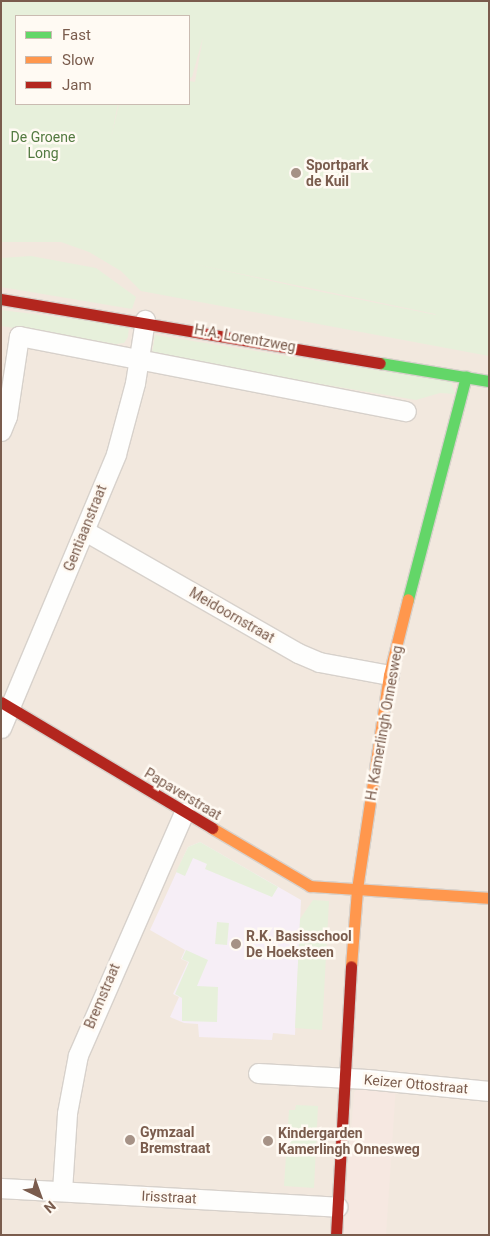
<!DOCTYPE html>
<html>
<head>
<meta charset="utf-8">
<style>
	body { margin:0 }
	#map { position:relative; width:490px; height:1236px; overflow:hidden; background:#f9f5f0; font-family:Roboto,sans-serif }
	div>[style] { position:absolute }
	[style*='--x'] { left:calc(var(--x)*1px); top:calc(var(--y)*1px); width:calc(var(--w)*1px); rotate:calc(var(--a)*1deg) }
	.residential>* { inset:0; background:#f2e8de }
	.commercial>* { inset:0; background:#f6e8e1 }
	.education>* { inset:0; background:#f6eef6 }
	.green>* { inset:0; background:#e7f0db; transform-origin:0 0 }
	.roads { filter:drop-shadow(1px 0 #d7d1cb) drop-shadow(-1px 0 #d7d1cb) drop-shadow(0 1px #d7d1cb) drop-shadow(0 -1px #d7d1cb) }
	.street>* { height:19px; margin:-9.5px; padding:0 9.5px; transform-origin:9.5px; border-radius:9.5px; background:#fefefd }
	.fast>* { height:11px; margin:-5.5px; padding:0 5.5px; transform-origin:5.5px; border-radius:5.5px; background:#63d668 }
	.slow>* { height:11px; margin:-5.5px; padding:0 5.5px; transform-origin:5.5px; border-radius:5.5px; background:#ff974d }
	.jam>* { height:11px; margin:-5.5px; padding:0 5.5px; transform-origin:5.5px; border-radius:5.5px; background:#b3261e }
	.dots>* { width:14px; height:14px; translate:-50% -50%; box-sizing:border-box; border:2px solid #fffaf3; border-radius:50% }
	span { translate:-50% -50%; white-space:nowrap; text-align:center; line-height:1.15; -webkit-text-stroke:5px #fffaf3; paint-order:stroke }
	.park-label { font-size:14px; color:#537a41 }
	.poi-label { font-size:14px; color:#7a5c4d; font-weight:700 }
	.left { translate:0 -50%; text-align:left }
	.street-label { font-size:14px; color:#7a5c4d }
	.frame { position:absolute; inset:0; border:2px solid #7a5c4d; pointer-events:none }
	.legend { position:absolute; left:15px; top:15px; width:175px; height:90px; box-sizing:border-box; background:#fffaf3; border:1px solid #cabbb1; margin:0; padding:6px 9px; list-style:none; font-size:15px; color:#7a5c4d }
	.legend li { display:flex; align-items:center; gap:10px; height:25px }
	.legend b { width:25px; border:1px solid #cabbb1 }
	.north { position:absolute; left:15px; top:1171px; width:50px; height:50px; -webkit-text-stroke:4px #fffaf3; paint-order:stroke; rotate:138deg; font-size:14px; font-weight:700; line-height:20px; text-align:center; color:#7a5c4d }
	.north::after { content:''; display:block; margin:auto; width:18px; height:22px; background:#7a5c4d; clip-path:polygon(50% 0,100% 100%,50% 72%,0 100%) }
</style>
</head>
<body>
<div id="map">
	<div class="residential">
		<div style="clip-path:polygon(evenodd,1px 1px,489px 1px,489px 1235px,1px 1235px,1px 1px,16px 16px,189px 16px,189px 104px,16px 104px,16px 16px)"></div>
	</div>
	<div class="commercial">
		<div style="clip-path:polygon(396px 1085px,386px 1235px,343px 1235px,354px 1092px,361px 1086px)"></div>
	</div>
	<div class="education">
		<div style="clip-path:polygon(200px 842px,301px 900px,295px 1035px,273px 1033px,272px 1040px,199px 1037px,198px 1024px,184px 1023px,170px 1017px,179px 997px,173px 994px,188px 962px,181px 959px,185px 950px,150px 930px,188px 847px)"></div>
	</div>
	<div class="green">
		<div style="clip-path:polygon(evenodd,1px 1px,489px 1px,489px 356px,141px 291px,121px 271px,89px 252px,61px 242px,1px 242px,1px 1px,16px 16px,189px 16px,189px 79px,192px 77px,203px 37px,195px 82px,189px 81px,189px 104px,119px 104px,111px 138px,118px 104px,16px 104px,16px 16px,1px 1px,189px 263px,435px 314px,436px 315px,307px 289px,189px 263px)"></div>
		<div style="clip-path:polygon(31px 256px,96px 268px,136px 297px,132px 309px,1px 287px,1px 258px)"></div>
		<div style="clip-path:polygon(1px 310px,129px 326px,128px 337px,124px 343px,116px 344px,1px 326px)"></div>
		<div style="clip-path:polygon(155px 335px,451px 382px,455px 394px,440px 393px,416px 400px,154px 356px,152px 353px)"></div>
		<div style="clip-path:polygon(200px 842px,278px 887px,272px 897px,205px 869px,207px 864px,193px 858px,185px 876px,176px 872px,188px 847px)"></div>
		<div style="clip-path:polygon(313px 900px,329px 901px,322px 1030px,295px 1028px,300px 919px)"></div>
		<div style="left:217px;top:922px;width:12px;height:22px;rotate:5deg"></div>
		<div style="clip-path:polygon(186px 950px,208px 960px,197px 986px,218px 987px,217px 1022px,182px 1021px,182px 998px,175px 994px,189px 962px,182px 959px)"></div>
		<div style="clip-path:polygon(296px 1105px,318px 1106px,314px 1188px,284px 1186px,289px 1110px,295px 1110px)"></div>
	</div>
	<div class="roads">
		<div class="street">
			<div style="--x:1;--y:431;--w:16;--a:-68"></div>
			<div style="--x:7;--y:416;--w:81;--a:-81.5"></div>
			<div style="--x:19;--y:336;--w:394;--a:11"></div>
			<div style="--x:85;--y:531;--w:245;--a:29.8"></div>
			<div style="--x:298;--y:653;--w:23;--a:23"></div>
			<div style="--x:319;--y:662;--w:71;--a:10.5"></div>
			<div style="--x:1;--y:728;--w:297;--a:-67.2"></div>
			<div style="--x:116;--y:454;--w:73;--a:-75"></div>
			<div style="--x:135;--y:383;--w:64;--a:-81"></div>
			<div style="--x:258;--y:1073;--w:109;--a:3.2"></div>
			<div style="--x:367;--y:1079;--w:123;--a:5.6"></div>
			<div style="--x:1;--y:1188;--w:337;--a:3.2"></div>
			<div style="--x:62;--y:1191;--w:78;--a:-86.3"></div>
			<div style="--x:67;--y:1113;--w:59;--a:-79.3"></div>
			<div style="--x:78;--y:1055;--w:265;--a:-66.4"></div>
		</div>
		<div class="fast">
			<div style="--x:380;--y:363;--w:110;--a:9.4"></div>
			<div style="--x:408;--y:599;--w:230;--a:-75.4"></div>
		</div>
		<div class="slow">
			<div style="--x:212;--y:828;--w:114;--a:30.6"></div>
			<div style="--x:310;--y:886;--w:179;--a:3.8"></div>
			<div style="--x:351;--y:966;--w:77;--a:-85.5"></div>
			<div style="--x:357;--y:889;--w:216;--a:-81.5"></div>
			<div style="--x:389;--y:675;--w:78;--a:-76"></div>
		</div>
		<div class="jam">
			<div style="--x:1;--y:299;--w:384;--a:9.6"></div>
			<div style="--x:1;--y:702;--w:246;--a:30.8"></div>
			<div style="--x:336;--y:1235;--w:269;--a:-86.8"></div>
		</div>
	</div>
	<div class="dots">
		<div style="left:296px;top:173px;background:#a69286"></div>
		<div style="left:236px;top:944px;background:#a69286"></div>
		<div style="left:130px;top:1140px;background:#a69286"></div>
		<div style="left:268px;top:1141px;background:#a69286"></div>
	</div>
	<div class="park-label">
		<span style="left:43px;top:145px">De Groene<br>Long</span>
	</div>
	<div class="poi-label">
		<span class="left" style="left:306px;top:173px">Sportpark<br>de Kuil</span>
		<span class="left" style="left:246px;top:944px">R.K. Basisschool<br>De Hoeksteen</span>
		<span class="left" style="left:140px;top:1140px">Gymzaal<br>Bremstraat</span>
		<span class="left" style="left:278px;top:1141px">Kindergarden<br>Kamerlingh Onnesweg</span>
	</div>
	<div class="street-label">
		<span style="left:245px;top:338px;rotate:10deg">H.A. Lorentzweg</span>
		<span style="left:85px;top:528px;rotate:-68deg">Gentiaanstraat</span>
		<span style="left:232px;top:615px;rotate:30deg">Meidoornstraat</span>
		<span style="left:384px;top:723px;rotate:-80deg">H. Kamerlingh Onnesweg</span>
		<span style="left:183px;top:794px;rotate:31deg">Papaverstraat</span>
		<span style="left:102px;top:996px;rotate:-67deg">Bremstraat</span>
		<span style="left:416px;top:1084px;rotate:5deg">Keizer Ottostraat</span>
		<span style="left:169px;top:1197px;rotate:3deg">Irisstraat</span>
	</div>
	<div class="frame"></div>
	<ul class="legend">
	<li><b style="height:6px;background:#63d668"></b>Fast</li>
	<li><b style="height:6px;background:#ff974d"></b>Slow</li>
	<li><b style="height:6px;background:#b3261e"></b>Jam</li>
	</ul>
	<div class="north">N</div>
</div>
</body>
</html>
